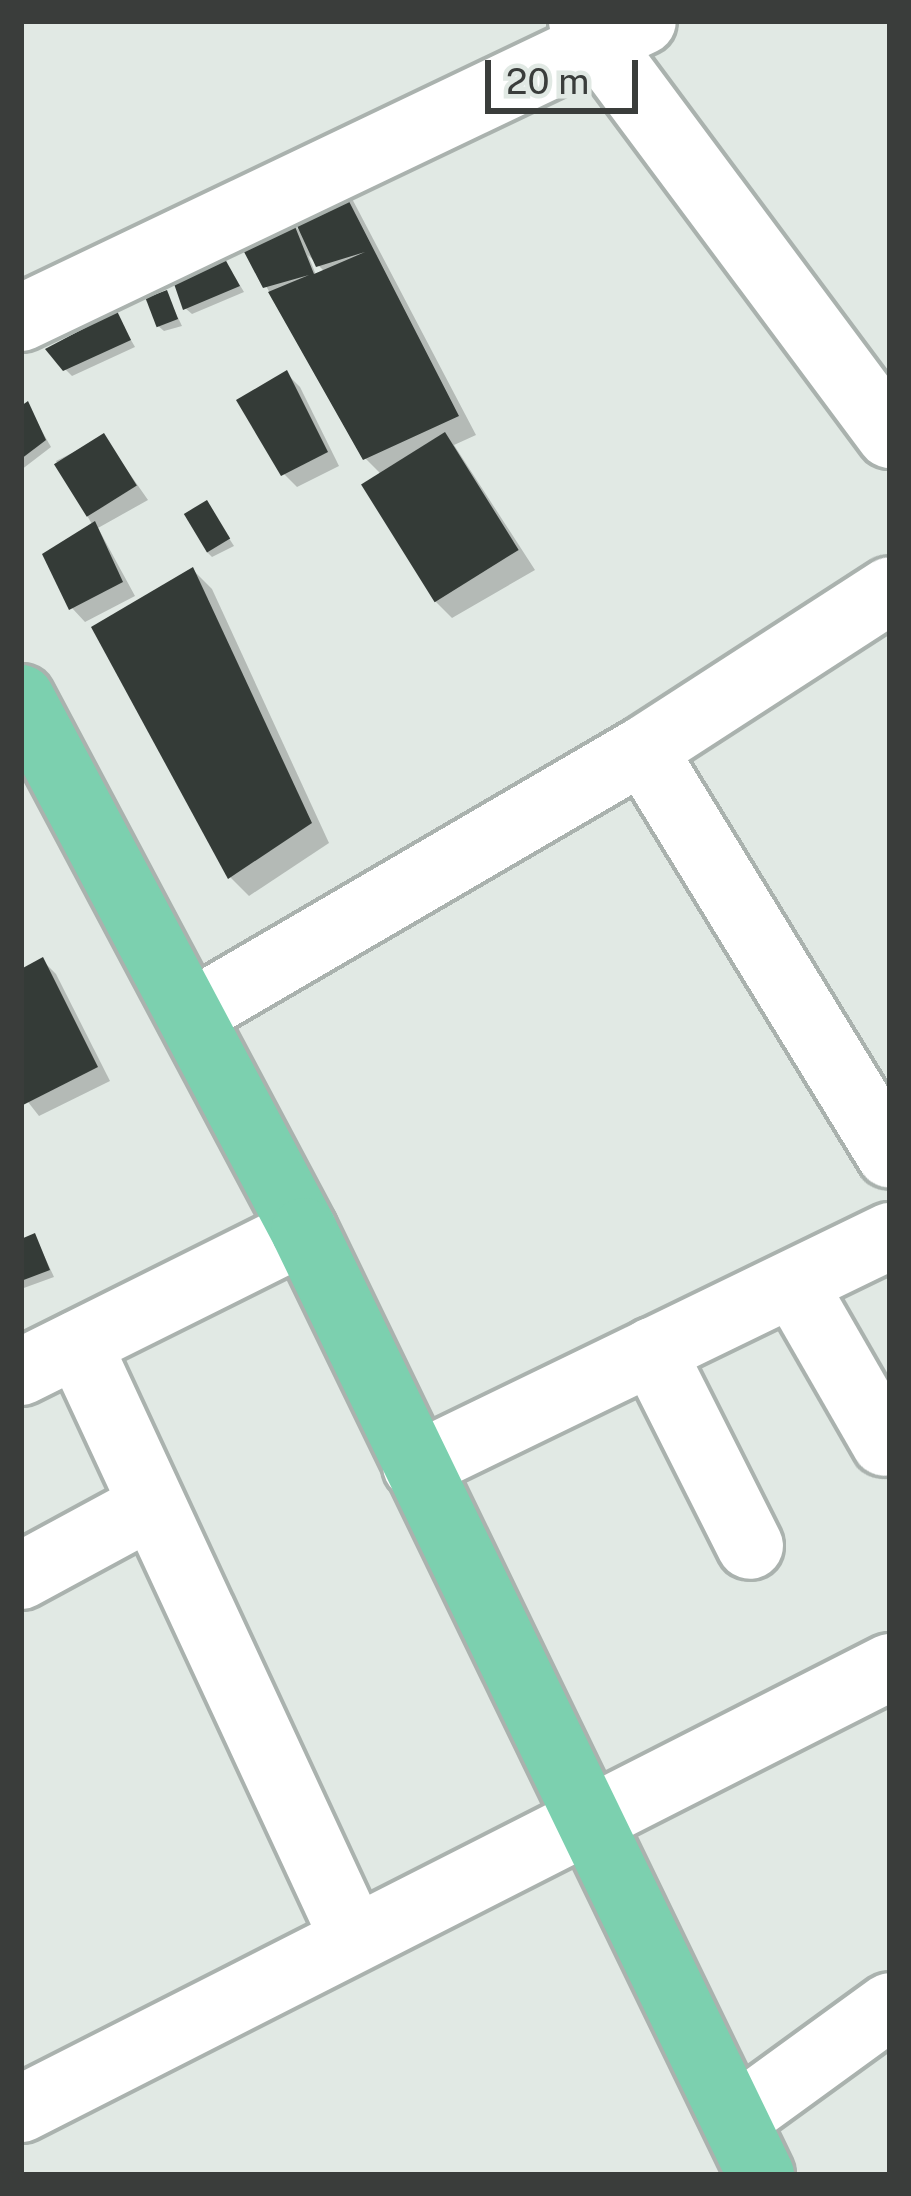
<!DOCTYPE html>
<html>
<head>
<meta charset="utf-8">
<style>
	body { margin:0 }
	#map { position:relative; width:911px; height:2196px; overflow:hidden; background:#e1e9e4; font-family:"Public Sans",sans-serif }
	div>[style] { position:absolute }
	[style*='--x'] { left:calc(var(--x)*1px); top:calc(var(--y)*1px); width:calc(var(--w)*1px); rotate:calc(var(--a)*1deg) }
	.shadow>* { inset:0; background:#0003 }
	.building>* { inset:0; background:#343b37; transform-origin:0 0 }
	.roads { filter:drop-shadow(3px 0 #aab2ae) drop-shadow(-3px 0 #aab2ae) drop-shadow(0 3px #aab2ae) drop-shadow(0 -3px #aab2ae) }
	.minor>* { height:66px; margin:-33px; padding:0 33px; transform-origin:33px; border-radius:33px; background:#fff }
	.major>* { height:66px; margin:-33px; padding:0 33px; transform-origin:33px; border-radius:33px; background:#7cd0af }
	span { translate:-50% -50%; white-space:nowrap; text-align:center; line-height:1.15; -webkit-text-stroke:12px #e1e9e4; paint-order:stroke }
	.frame { position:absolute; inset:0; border:24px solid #3a3d3b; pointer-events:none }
	.scale { position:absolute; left:485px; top:60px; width:153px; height:54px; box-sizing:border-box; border:6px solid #3a3d3b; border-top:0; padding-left:15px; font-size:36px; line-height:42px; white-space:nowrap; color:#3a3d3b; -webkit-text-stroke:9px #e1e9e4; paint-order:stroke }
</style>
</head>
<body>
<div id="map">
	<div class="shadow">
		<div style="clip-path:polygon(evenodd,348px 191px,476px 435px,454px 445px,535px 570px,452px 618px,433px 599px,379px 472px,365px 458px,266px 286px,292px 223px,304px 235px,348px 191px,308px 255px,325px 272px,316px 275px,308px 255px)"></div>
		<div style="clip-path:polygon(230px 269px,244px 292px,192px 314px,185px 308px)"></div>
		<div style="clip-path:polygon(166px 293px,182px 326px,164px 331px,157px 325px)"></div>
		<div style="clip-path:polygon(116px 314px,135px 347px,72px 376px,65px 369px)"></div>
		<div style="clip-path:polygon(287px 374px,300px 387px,339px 466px,297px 487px,284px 474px)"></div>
		<div style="clip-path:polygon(27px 405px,51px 447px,21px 470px,21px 410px)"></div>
		<div style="clip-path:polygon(104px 437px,148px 500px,98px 528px,135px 596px,85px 622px,72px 608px,93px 526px,56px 461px)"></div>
		<div style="clip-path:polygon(207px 504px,234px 546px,212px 557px,206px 551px)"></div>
		<div style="clip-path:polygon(193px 570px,212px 589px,329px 843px,249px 896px,230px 877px)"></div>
		<div style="clip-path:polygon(43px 961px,56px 974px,110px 1081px,39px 1116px,21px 1093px,21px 972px)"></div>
		<div style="clip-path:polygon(35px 1236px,54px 1277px,21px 1289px,21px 1243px)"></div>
	</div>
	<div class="building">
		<div style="clip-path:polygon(335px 174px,459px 416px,363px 460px,268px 292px,309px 275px,263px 288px,242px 248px,292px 219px,314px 274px,365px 252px,316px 267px,286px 202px)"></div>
		<div style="clip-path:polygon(225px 259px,240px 286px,183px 310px,172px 278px)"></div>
		<div style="left:167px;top:290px;width:31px;height:23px;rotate:69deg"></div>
		<div style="clip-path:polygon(117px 311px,131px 340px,63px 371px,45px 349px)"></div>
		<div style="clip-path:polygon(287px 370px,328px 452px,281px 476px,236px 400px)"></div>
		<div style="clip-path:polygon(28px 401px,46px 440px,21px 459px,21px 406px)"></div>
		<div style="left:445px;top:432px;width:139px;height:99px;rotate:58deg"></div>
		<div style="left:104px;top:433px;width:62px;height:59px;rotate:58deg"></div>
		<div style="left:207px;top:500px;width:45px;height:27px;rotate:59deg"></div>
		<div style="clip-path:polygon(95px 521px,123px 582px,69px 610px,42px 554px)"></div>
		<div style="clip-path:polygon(193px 567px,312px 823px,228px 879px,91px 627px)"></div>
		<div style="clip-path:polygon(43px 957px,98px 1067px,23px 1105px,21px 969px)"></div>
		<div style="clip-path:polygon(35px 1233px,50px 1270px,21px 1281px,21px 1239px)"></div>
	</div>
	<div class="roads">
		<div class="minor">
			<div style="--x:582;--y:21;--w:516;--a:53.35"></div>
			<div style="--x:21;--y:318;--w:689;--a:-25.52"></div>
			<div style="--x:643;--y:750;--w:474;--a:58.6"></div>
			<div style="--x:192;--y:1013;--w:522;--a:-30.25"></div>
			<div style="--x:643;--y:750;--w:294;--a:-32.9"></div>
			<div style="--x:794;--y:1285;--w:182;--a:60.1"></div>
			<div style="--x:78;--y:1344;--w:654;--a:65.12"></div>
			<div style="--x:652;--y:1351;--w:218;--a:63.3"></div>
			<div style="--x:21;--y:1372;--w:316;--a:-26.5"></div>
			<div style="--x:416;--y:1466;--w:527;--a:-25.88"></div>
			<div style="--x:21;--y:1576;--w:149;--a:-28.5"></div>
			<div style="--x:21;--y:2109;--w:975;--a:-26.96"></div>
			<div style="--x:736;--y:2118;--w:190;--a:-36"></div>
		</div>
		<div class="major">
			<div style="--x:21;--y:698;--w:603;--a:62.03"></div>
			<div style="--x:304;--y:1231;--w:1049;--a:64.17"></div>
		</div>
	</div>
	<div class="frame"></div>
	<div class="scale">20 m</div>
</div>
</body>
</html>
